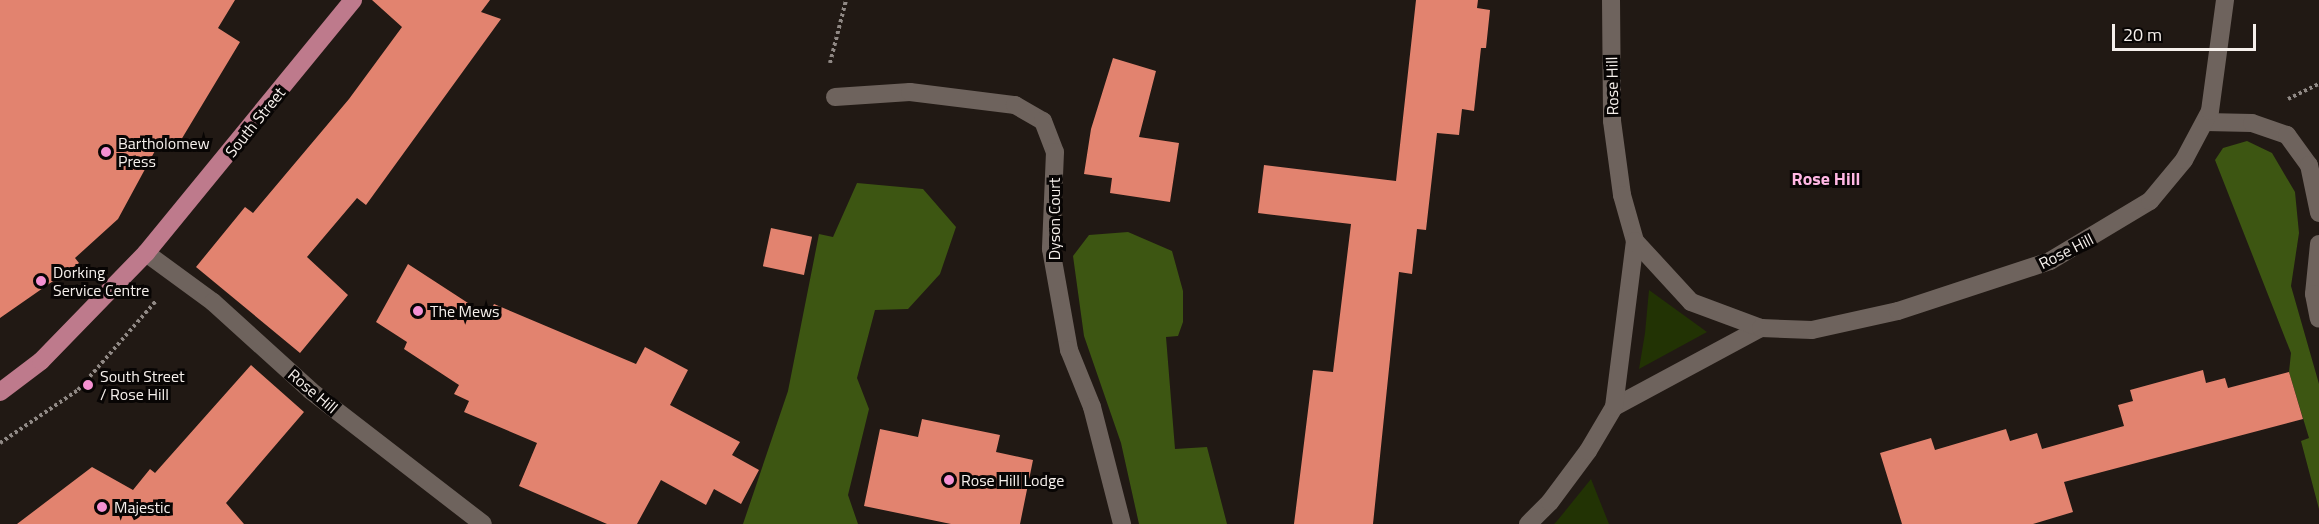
<!DOCTYPE html>
<html>
<head>
<meta charset="utf-8">
<style>
	body { margin:0 }
	#map { position:relative; width:2319px; height:524px; overflow:hidden; background:#211914; font-family:"Titillium Web",sans-serif }
	div>[style] { position:absolute }
	[style*='--x'] { left:calc(var(--x)*1px); top:calc(var(--y)*1px); width:calc(var(--w)*1px); rotate:calc(var(--a)*1deg) }
	.green>* { inset:0; background:#223304 }
	.forest>* { inset:0; background:#3d5612 }
	.building>* { inset:0; background:#e2836f; transform-origin:0 0 }
	.path>* { height:4px; margin-top:-2px; transform-origin:0; background:repeating-linear-gradient(90deg,#908985 0 3px,transparent 0 6px) }
	.minor>* { height:18px; margin:-9px; padding:0 9px; transform-origin:9px; border-radius:9px; background:#6e635d }
	.major>* { height:18px; margin:-9px; padding:0 9px; transform-origin:9px; border-radius:9px; background:#be7a8c }
	.dots>* { width:16px; height:16px; translate:-50% -50%; box-sizing:border-box; border:3px solid #080504; border-radius:50% }
	span { translate:-50% -50%; white-space:nowrap; text-align:center; line-height:1.15; -webkit-text-stroke:6px #080504; paint-order:stroke }
	.street-label { font-size:16px; color:#f6f0ec }
	.poi-label { font-size:16px; color:#f6f0ec }
	.left { translate:0 -50%; text-align:left }
	.neighbourhood-label { font-size:18px; color:#ffb7e4; font-weight:700 }
	.scale { position:absolute; left:2112px; top:24px; width:144px; height:27px; box-sizing:border-box; border:3px solid #f6f0ec; border-top:0; padding-left:8px; font-size:18px; line-height:21px; white-space:nowrap; color:#f6f0ec; -webkit-text-stroke:4px #080504; paint-order:stroke }
</style>
</head>
<body>
<div id="map">
	<div class="green">
		<div style="clip-path:polygon(1649px 290px,1707px 332px,1639px 369px,1645px 333px)"></div>
		<div style="clip-path:polygon(1591px 479px,1609px 524px,1554px 524px,1557px 521px)"></div>
	</div>
	<div class="forest">
		<div style="clip-path:polygon(2247px 141px,2272px 153px,2295px 192px,2299px 233px,2291px 286px,2319px 384px,2319px 509px,2301px 441px,2309px 438px,2289px 372px,2291px 353px,2215px 160px,2223px 148px)"></div>
		<div style="clip-path:polygon(857px 183px,923px 189px,956px 227px,940px 274px,908px 309px,875px 310px,857px 378px,869px 409px,848px 495px,858px 524px,743px 524px,788px 391px,819px 234px,833px 237px)"></div>
		<div style="clip-path:polygon(1128px 232px,1172px 251px,1183px 291px,1183px 322px,1178px 336px,1166px 337px,1175px 449px,1207px 447px,1227px 524px,1139px 524px,1121px 443px,1084px 336px,1073px 256px,1089px 235px)"></div>
	</div>
	<div class="building">
		<div style="clip-path:polygon(0 0,235px 0,218px 28px,240px 42px,178px 145px,163px 136px,118px 219px,75px 258px,79px 263px,0 318px)"></div>
		<div style="clip-path:polygon(372px 0,490px 0,481px 12px,501px 19px,366px 205px,357px 198px,307px 257px,348px 295px,300px 353px,196px 267px,245px 207px,253px 213px,349px 99px,402px 27px)"></div>
		<div style="clip-path:polygon(1416px 0,1478px 0,1477px 8px,1490px 10px,1486px 48px,1481px 48px,1474px 111px,1462px 109px,1459px 135px,1437px 133px,1426px 230px,1417px 229px,1412px 274px,1399px 272px,1373px 524px,1294px 524px,1313px 370px,1333px 372px,1351px 224px,1258px 213px,1264px 165px,1396px 181px)"></div>
		<div style="clip-path:polygon(1113px 58px,1156px 71px,1139px 137px,1179px 143px,1170px 202px,1110px 193px,1112px 178px,1084px 174px,1091px 129px)"></div>
		<div style="left:771px;top:228px;width:42px;height:39px;rotate:12deg"></div>
		<div style="clip-path:polygon(408px 264px,488px 316px,494px 304px,636px 364px,645px 347px,688px 370px,670px 405px,740px 442px,732px 455px,759px 470px,741px 504px,714px 489px,706px 505px,661px 480px,637px 524px,607px 524px,519px 486px,537px 443px,464px 412px,469px 401px,454px 394px,459px 385px,404px 349px,407px 342px,376px 322px)"></div>
		<div style="clip-path:polygon(251px 365px,304px 412px,226px 503px,244px 524px,17px 524px,92px 467px,133px 490px,150px 469px,155px 473px)"></div>
		<div style="clip-path:polygon(2203px 370px,2206px 383px,2225px 378px,2228px 388px,2289px 372px,2303px 419px,2064px 482px,2073px 512px,2033px 524px,1902px 524px,1880px 453px,1931px 438px,1935px 450px,2006px 429px,2010px 441px,2037px 433px,2042px 449px,2124px 426px,2118px 405px,2133px 401px,2130px 390px)"></div>
		<div style="clip-path:polygon(922px 419px,1000px 435px,996px 452px,1033px 460px,1020px 524px,951px 524px,864px 506px,880px 429px,918px 437px)"></div>
	</div>
	<div class="path">
		<div style="--x:830;--y:63;--w:65;--a:-75.7"></div>
		<div style="--x:2288;--y:99;--w:34;--a:-26"></div>
		<div style="--x:0;--y:443;--w:94;--a:-34.2"></div>
		<div style="--x:78;--y:390;--w:118;--a:-48.8"></div>
	</div>
	<div class="minor">
		<div style="--x:1611;--y:0;--w:121;--a:89.5"></div>
		<div style="--x:1612;--y:121;--w:75;--a:82.3"></div>
		<div style="--x:1622;--y:195;--w:48;--a:74.2"></div>
		<div style="--x:835;--y:97;--w:75;--a:-3.8"></div>
		<div style="--x:910;--y:92;--w:106;--a:7.1"></div>
		<div style="--x:1015;--y:105;--w:32;--a:30"></div>
		<div style="--x:1043;--y:121;--w:33;--a:69"></div>
		<div style="--x:1055;--y:152;--w:97;--a:92.4"></div>
		<div style="--x:1051;--y:249;--w:103;--a:79.9"></div>
		<div style="--x:1069;--y:350;--w:61;--a:68"></div>
		<div style="--x:1092;--y:407;--w:121;--a:75.6"></div>
		<div style="--x:2206;--y:122;--w:46;--a:1.2"></div>
		<div style="--x:2252;--y:123;--w:37;--a:19"></div>
		<div style="--x:2287;--y:135;--w:37;--a:54"></div>
		<div style="--x:2309;--y:165;--w:49;--a:78.2"></div>
		<div style="--x:2319;--y:244;--w:50;--a:95.7"></div>
		<div style="--x:2314;--y:294;--w:25;--a:79"></div>
		<div style="--x:146;--y:253;--w:83;--a:36.2"></div>
		<div style="--x:213;--y:302;--w:132;--a:42.2"></div>
		<div style="--x:311;--y:391;--w:217;--a:37.7"></div>
		<div style="--x:1614;--y:407;--w:167;--a:-28.3"></div>
		<div style="--x:1528;--y:524;--w:31;--a:-45"></div>
		<div style="--x:1550;--y:502;--w:64;--a:-53.3"></div>
		<div style="--x:1588;--y:451;--w:51;--a:-59.4"></div>
		<div style="--x:1614;--y:407;--w:167;--a:-82.8"></div>
		<div style="--x:1635;--y:241;--w:83;--a:47.4"></div>
		<div style="--x:1691;--y:302;--w:75;--a:20.4"></div>
		<div style="--x:1761;--y:328;--w:51;--a:2.2"></div>
		<div style="--x:1812;--y:330;--w:88;--a:-12.5"></div>
		<div style="--x:1898;--y:311;--w:160;--a:-18.2"></div>
		<div style="--x:2050;--y:261;--w:117;--a:-31"></div>
		<div style="--x:2150;--y:201;--w:53;--a:-50.3"></div>
		<div style="--x:2184;--y:160;--w:55;--a:-62"></div>
		<div style="--x:2210;--y:111;--w:112;--a:-82.3"></div>
	</div>
	<div class="major">
		<div style="--x:0;--y:392;--w:51;--a:-37.1"></div>
		<div style="--x:41;--y:361;--w:151;--a:-45.8"></div>
		<div style="--x:146;--y:253;--w:327;--a:-50.7"></div>
	</div>
	<div class="dots">
		<div style="left:106px;top:152px;background:#f591d2"></div>
		<div style="left:41px;top:281px;background:#f591d2"></div>
		<div style="left:418px;top:311px;background:#f591d2"></div>
		<div style="left:88px;top:385px;background:#f591d2"></div>
		<div style="left:949px;top:480px;background:#f591d2"></div>
		<div style="left:102px;top:507px;background:#f591d2"></div>
	</div>
	<div class="street-label">
		<span style="left:1612px;top:86px;rotate:-91deg">Rose Hill</span>
		<span style="left:255px;top:122px;rotate:-51deg">South Street</span>
		<span style="left:1054px;top:219px;rotate:-90deg">Dyson Court</span>
		<span style="left:2066px;top:251px;rotate:-27deg">Rose Hill</span>
		<span style="left:313px;top:391px;rotate:40deg">Rose Hill</span>
	</div>
	<div class="poi-label">
		<span class="left" style="left:118px;top:152px">Bartholomew<br>Press</span>
		<span class="left" style="left:53px;top:281px">Dorking<br>Service Centre</span>
		<span class="left" style="left:430px;top:311px">The Mews</span>
		<span class="left" style="left:100px;top:385px">South Street<br>/ Rose Hill</span>
		<span class="left" style="left:961px;top:480px">Rose Hill Lodge</span>
		<span class="left" style="left:114px;top:507px">Majestic</span>
	</div>
	<div class="neighbourhood-label">
		<span style="left:1826px;top:179px">Rose Hill</span>
	</div>
	<div class="scale">20 m</div>
</div>
</body>
</html>
